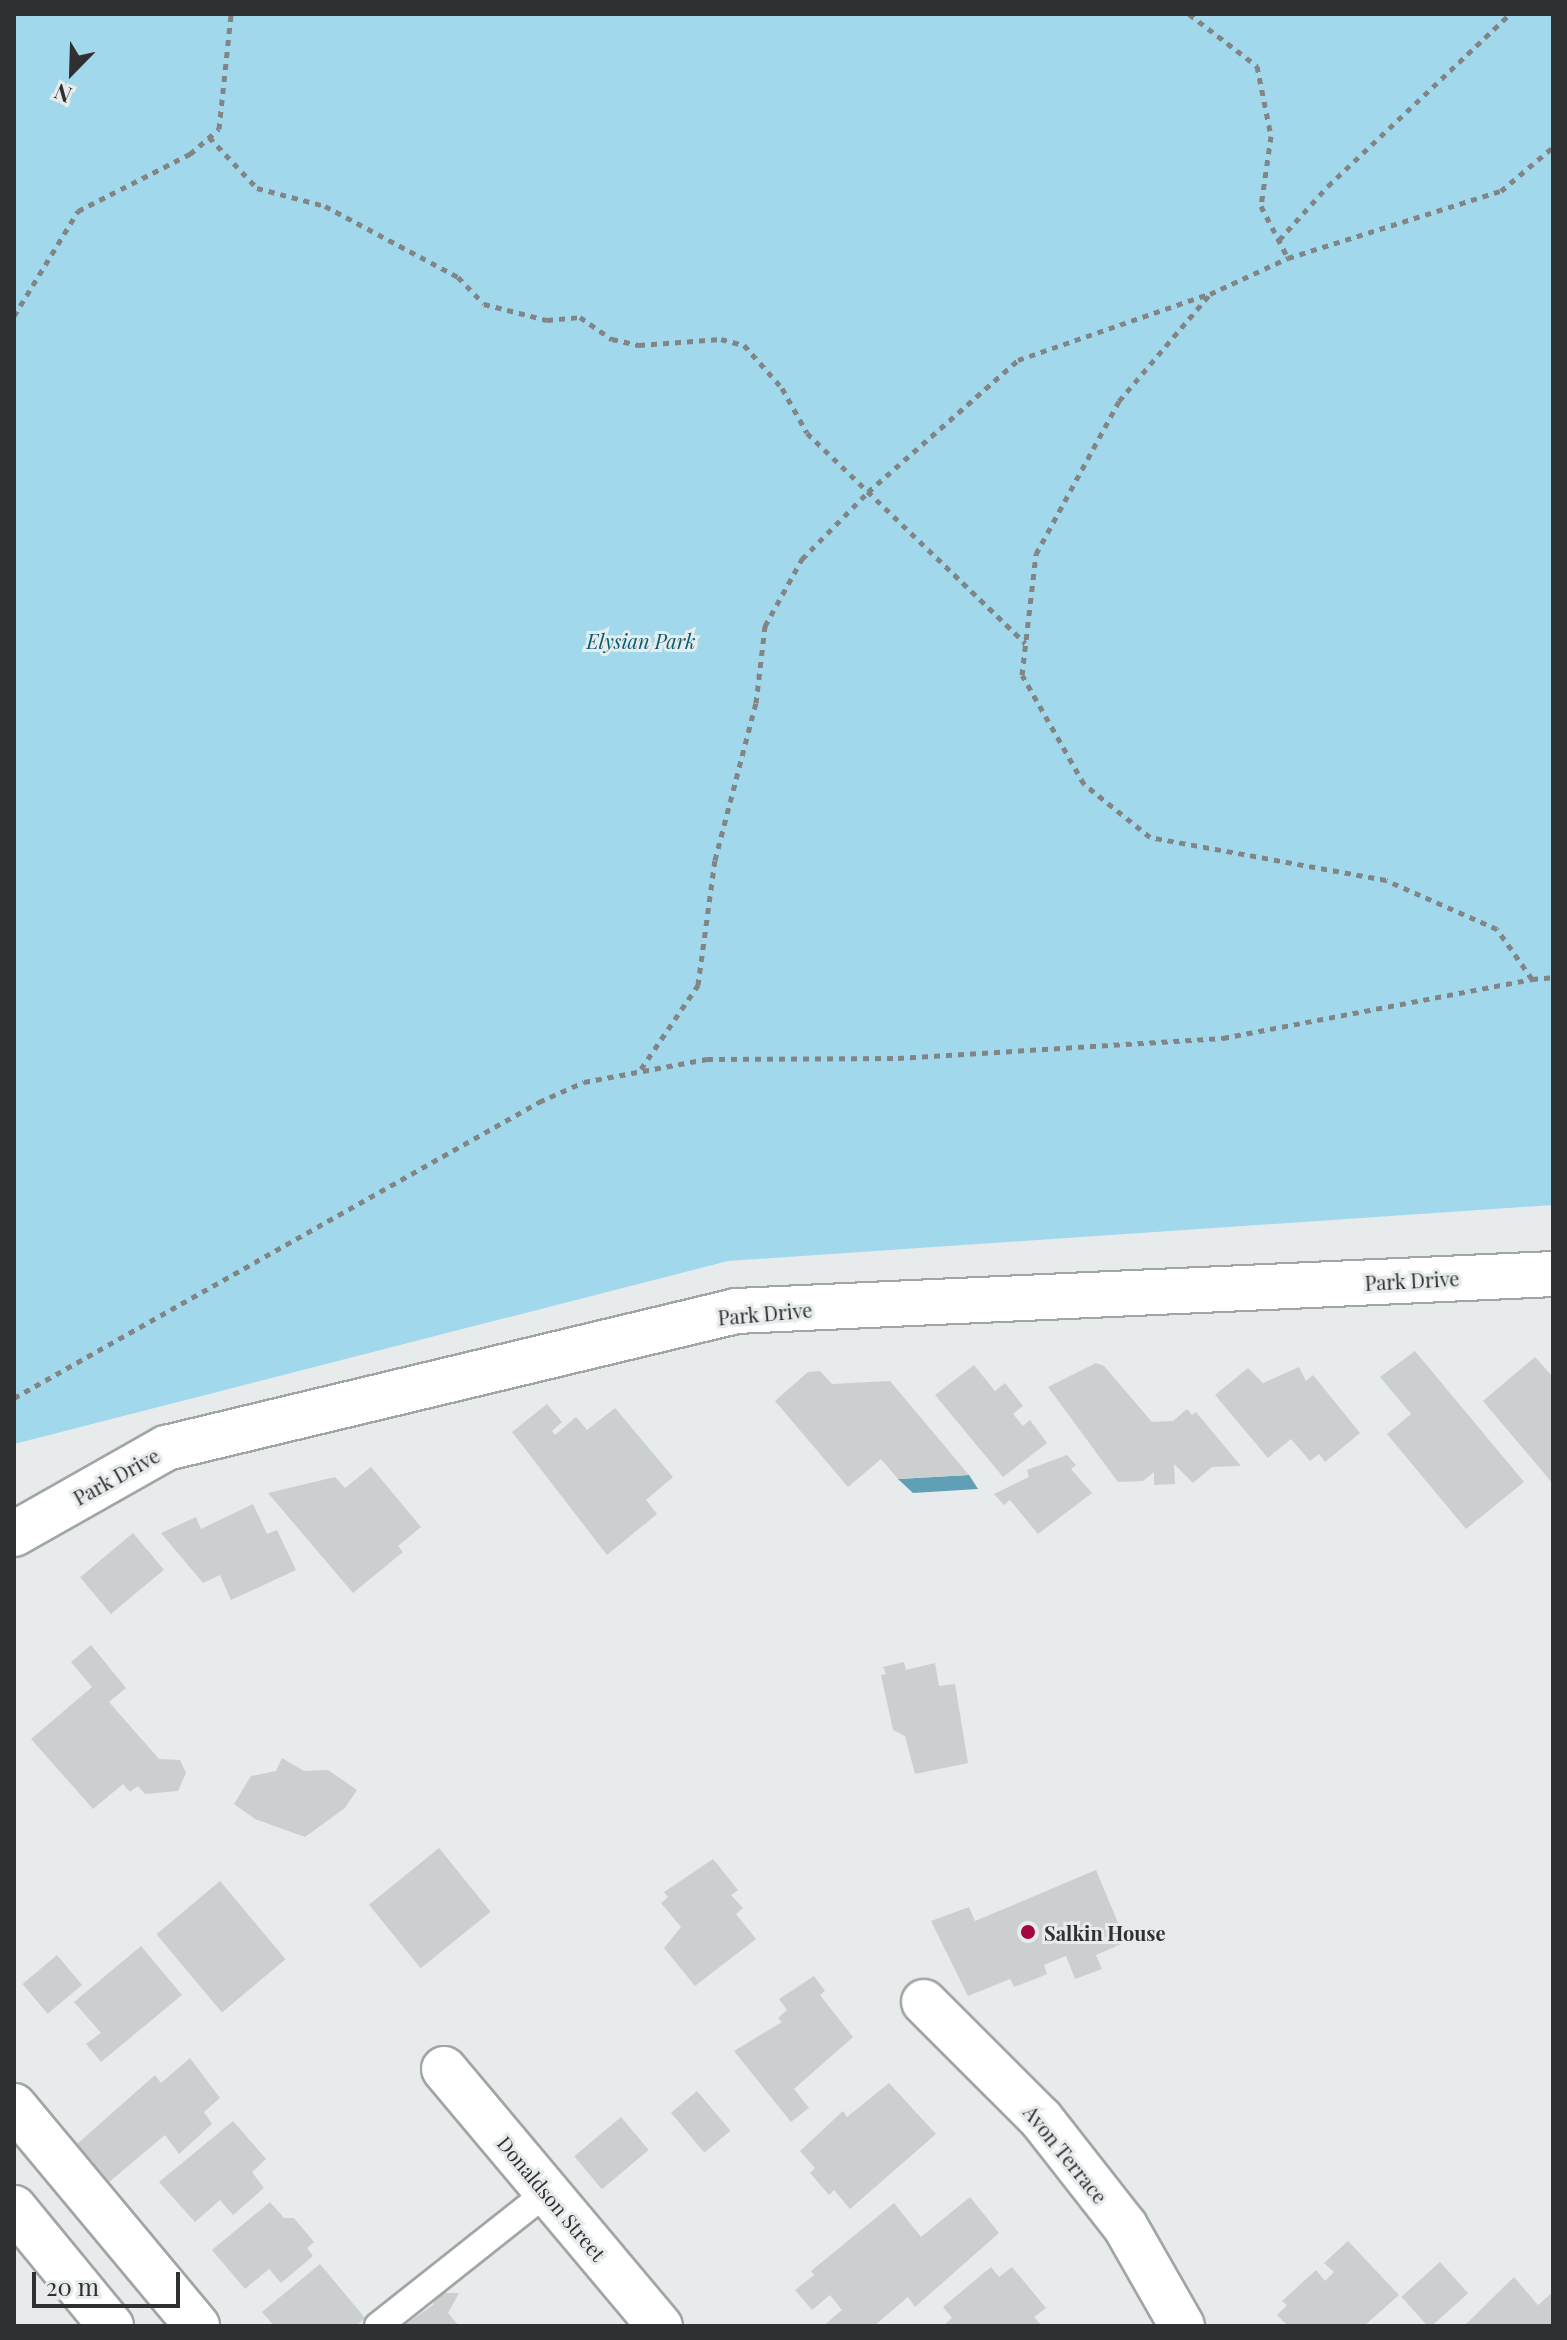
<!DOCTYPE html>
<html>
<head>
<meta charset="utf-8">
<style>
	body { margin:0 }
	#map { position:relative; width:1567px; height:2340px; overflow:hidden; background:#e7ebec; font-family:"Playfair Display",serif }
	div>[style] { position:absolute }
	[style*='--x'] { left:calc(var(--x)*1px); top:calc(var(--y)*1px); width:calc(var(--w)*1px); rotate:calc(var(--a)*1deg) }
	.green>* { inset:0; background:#a2d8eb }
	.water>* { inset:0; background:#60a0b6 }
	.building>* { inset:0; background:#cbcfd0; transform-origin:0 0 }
	.path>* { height:5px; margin-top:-2.5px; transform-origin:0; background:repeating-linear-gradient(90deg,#828586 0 6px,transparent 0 12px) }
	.roads { filter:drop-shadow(2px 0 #a1a5a6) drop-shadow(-2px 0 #a1a5a6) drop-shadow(0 2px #a1a5a6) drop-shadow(0 -2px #a1a5a6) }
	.lane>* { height:26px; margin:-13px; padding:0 13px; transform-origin:13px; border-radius:13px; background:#fff }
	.street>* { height:44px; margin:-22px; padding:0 22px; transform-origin:22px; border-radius:22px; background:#fff }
	.dots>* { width:22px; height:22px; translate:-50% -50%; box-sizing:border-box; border:4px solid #e7ebec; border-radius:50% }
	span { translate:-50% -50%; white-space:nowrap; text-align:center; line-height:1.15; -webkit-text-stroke:6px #e7ebec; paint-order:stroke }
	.park-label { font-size:20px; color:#005e75; font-style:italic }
	.street-label { font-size:20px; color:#2e3031 }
	.poi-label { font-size:20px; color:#2e3031; font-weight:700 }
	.left { translate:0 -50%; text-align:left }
	.frame { position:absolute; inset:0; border:16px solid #2e3031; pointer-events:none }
	.north { position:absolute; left:32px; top:32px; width:80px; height:80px; -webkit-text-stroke:6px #e7ebec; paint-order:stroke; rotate:203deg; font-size:22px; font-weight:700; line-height:32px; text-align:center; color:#2e3031 }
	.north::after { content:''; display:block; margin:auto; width:28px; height:36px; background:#2e3031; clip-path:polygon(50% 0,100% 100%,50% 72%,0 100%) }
	.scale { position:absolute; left:32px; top:2272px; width:148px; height:36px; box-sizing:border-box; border:4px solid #2e3031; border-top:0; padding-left:10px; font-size:24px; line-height:28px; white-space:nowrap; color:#2e3031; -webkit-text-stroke:6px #e7ebec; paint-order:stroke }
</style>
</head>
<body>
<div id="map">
	<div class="green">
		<div style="clip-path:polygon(14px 14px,1553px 14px,1553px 1205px,728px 1261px,14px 1444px)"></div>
	</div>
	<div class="water">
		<div style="clip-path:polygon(969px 1475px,978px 1489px,913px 1493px,898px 1479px)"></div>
	</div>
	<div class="building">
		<div style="clip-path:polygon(1415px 1351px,1524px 1482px,1466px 1529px,1387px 1434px,1411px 1414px,1380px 1377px)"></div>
		<div style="clip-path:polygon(1535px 1357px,1553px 1377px,1553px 1484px,1483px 1401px)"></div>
		<div style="clip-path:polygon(1096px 1363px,1104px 1366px,1152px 1422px,1173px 1421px,1187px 1409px,1192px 1415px,1196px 1412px,1241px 1466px,1212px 1467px,1193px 1483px,1174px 1464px,1175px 1484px,1154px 1485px,1154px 1472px,1143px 1481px,1118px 1482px,1048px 1387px)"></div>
		<div style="clip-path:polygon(974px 1365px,995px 1391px,1005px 1383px,1023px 1406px,1013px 1414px,1023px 1426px,1030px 1420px,1047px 1443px,1003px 1477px,935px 1395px)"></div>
		<div style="clip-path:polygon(1299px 1367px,1306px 1381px,1313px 1375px,1360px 1433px,1325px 1462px,1319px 1454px,1310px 1461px,1291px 1439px,1268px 1458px,1215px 1395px,1248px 1368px,1263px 1383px)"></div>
		<div style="clip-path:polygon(820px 1371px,832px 1384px,890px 1381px,969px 1475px,898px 1479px,881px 1459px,848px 1487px,775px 1401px,808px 1372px)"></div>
		<div style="clip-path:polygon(547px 1404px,562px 1422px,552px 1431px,555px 1435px,576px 1417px,587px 1430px,615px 1408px,673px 1477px,646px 1500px,657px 1514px,607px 1555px,512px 1432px)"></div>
		<div style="clip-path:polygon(1067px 1455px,1076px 1465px,1071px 1469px,1092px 1493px,1038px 1534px,1010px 1500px,1004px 1505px,994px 1494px,1029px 1477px,1027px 1470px)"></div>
		<div style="clip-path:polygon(371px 1467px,421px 1527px,398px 1546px,403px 1552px,353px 1593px,268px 1493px,335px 1477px,345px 1488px)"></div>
		<div style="clip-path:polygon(253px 1504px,267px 1534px,277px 1530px,296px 1570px,231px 1600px,220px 1575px,203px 1583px,161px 1533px,196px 1517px,201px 1529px)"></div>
		<div style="left:133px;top:1533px;width:48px;height:69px;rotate:50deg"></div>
		<div style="clip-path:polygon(91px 1645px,126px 1688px,109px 1702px,159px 1759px,180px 1760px,186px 1773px,178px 1791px,145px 1794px,138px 1786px,130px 1792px,123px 1784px,93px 1809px,31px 1739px,92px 1687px,71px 1662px)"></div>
		<div style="clip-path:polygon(904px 1662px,906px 1670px,935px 1663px,939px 1686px,955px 1684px,968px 1763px,915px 1774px,905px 1736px,893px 1730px,881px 1675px,886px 1674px,883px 1667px)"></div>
		<div style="clip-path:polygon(282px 1758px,304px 1771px,328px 1770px,357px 1790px,345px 1808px,305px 1837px,255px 1819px,234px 1804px,251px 1776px,276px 1771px)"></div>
		<div style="left:439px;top:1848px;width:82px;height:90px;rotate:51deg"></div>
		<div style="clip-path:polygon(713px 1859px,738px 1890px,731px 1895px,743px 1908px,736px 1914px,756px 1939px,695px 1986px,664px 1948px,681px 1927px,661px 1903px,668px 1897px,664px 1892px)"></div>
		<div style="clip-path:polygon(1096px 1870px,1126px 1942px,1096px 1955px,1102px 1969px,1075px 1979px,1066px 1956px,1044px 1965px,1047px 1974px,1035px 1979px,1014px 1987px,1010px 1979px,968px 1996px,931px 1921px,969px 1907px,975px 1921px)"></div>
		<div style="left:220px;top:1881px;width:102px;height:83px;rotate:50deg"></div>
		<div style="clip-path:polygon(141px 1946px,182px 1995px,101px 2062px,86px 2044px,101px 2033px,74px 2002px)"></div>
		<div style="left:57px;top:1955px;width:39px;height:45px;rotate:50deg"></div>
		<div style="clip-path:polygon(814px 1976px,825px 1991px,820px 1995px,853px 2037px,794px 2089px,809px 2108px,791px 2122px,734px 2051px,782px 2022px,778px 2018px,787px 2010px,779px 1999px)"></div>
		<div style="clip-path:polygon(190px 2058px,220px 2098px,204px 2112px,212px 2124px,179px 2154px,165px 2135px,108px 2183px,76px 2145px,155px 2075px,161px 2083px)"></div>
		<div style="clip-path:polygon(889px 2083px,936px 2134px,850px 2209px,834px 2190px,829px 2195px,810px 2173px,815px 2168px,800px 2151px,843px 2111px,847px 2117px)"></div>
		<div style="left:697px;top:2091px;width:52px;height:34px;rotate:50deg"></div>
		<div style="left:621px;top:2117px;width:43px;height:61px;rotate:50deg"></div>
		<div style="clip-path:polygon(233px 2121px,266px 2159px,252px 2172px,264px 2188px,233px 2215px,220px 2200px,195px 2222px,159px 2182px)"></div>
		<div style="clip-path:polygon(970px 2197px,999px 2233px,915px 2307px,908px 2297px,874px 2326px,823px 2326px,842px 2310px,830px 2295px,812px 2310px,795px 2290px,814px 2275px,811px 2271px,894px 2203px,921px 2237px)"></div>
		<div style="clip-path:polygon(270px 2202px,284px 2218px,294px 2218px,314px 2242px,307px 2248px,313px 2256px,281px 2283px,269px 2269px,245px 2289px,212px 2250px)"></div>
		<div style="clip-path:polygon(1348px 2241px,1399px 2295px,1364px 2326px,1288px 2326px,1277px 2315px,1287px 2305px,1282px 2301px,1316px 2270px,1325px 2281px,1334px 2272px,1324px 2263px)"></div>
		<div style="left:1440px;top:2262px;width:42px;height:52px;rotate:48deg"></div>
		<div style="clip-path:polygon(320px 2264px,365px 2318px,356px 2326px,274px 2326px,262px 2312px)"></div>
		<div style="clip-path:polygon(991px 2267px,999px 2277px,1012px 2267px,1046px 2308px,1034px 2317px,1042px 2326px,943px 2326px,952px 2318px,943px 2307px)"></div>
		<div style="clip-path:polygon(1514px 2277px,1538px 2305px,1553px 2292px,1553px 2326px,1464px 2326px)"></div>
		<div style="clip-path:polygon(437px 2293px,459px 2293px,448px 2313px,459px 2326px,403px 2326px,433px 2305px)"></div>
	</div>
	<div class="path">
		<div style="--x:1189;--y:14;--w:86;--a:37.4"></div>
		<div style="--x:1257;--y:66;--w:71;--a:78.7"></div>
		<div style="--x:1271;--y:136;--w:71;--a:98.1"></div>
		<div style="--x:1261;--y:206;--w:59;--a:62.6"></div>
		<div style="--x:209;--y:137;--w:70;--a:46.7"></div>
		<div style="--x:257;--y:188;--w:70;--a:14.8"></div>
		<div style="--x:325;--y:206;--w:151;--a:28.1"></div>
		<div style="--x:458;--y:277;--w:37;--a:46"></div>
		<div style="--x:484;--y:304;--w:65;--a:14.3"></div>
		<div style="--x:547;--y:320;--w:33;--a:-5"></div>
		<div style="--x:580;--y:317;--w:39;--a:35"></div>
		<div style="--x:612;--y:339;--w:28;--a:13"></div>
		<div style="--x:639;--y:345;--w:82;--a:-4.2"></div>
		<div style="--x:721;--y:339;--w:24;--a:15"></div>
		<div style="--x:744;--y:345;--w:57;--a:48.5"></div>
		<div style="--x:782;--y:388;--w:51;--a:60.9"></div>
		<div style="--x:807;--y:433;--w:303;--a:43.9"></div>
		<div style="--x:1279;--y:240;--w:73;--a:-47.8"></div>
		<div style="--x:1328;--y:186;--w:250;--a:-43.4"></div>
		<div style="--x:14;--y:316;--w:123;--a:-58.6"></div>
		<div style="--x:78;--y:211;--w:126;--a:-27"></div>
		<div style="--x:190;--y:154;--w:38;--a:-41"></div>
		<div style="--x:219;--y:129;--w:116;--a:-84"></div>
		<div style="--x:1532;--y:979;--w:21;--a:-5"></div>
		<div style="--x:641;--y:1069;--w:102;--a:-55.8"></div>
		<div style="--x:698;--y:985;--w:126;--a:-82.3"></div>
		<div style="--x:715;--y:860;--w:162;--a:-75.4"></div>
		<div style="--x:756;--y:703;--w:78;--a:-83.3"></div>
		<div style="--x:765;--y:626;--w:77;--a:-61.1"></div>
		<div style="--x:802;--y:559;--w:94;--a:-45.4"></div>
		<div style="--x:868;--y:492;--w:200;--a:-41.3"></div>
		<div style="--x:1018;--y:360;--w:202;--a:-19.1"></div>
		<div style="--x:14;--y:1398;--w:603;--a:-29.41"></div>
		<div style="--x:539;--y:1102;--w:49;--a:-24"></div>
		<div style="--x:584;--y:1082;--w:125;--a:-10.6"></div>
		<div style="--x:707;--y:1059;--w:191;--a:-0.3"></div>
		<div style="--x:898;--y:1058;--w:326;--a:-3.5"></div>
		<div style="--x:1223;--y:1038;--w:315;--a:-10.8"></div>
		<div style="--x:1532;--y:979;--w:61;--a:-125"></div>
		<div style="--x:1497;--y:929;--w:121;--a:-156.2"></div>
		<div style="--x:1386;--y:880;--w:240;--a:-169.7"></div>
		<div style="--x:1150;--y:837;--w:85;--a:-141.2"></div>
		<div style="--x:1084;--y:784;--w:125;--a:-119.6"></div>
		<div style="--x:1022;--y:675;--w:122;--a:-83.4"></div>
		<div style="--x:1036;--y:554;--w:174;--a:-61.5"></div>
		<div style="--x:1119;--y:401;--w:140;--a:-49.6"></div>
		<div style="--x:1210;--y:294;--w:86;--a:-24.8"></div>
		<div style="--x:1288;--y:258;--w:223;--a:-17.5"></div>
		<div style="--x:1501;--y:191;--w:68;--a:-40.2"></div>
	</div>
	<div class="roads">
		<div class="lane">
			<div style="--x:378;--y:2326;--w:216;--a:-38.4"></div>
		</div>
		<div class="street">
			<div style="--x:14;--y:1534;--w:175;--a:-29.5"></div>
			<div style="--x:166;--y:1448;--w:586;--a:-13.51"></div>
			<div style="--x:736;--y:1311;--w:818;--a:-2.59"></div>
			<div style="--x:924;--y:2002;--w:165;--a:45"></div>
			<div style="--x:1041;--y:2119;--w:136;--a:51.9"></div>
			<div style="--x:1125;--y:2226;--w:115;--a:60.3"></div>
			<div style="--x:444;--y:2069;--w:336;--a:50"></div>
			<div style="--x:14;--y:2106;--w:286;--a:50.2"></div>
			<div style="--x:14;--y:2208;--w:153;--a:50.6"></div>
		</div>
	</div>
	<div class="dots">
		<div style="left:1028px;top:1932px;background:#a3073d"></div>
	</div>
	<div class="park-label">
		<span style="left:641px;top:640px">Elysian Park</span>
	</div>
	<div class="street-label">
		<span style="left:1412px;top:1280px;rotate:-3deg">Park Drive</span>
		<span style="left:765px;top:1313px;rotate:-5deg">Park Drive</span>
		<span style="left:116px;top:1476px;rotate:-29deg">Park Drive</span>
		<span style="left:1066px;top:2154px;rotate:51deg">Avon Terrace</span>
		<span style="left:552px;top:2198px;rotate:50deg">Donaldson Street</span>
	</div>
	<div class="poi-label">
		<span class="left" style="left:1044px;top:1932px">Salkin House</span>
	</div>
	<div class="frame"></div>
	<div class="north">N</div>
	<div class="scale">20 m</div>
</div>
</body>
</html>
